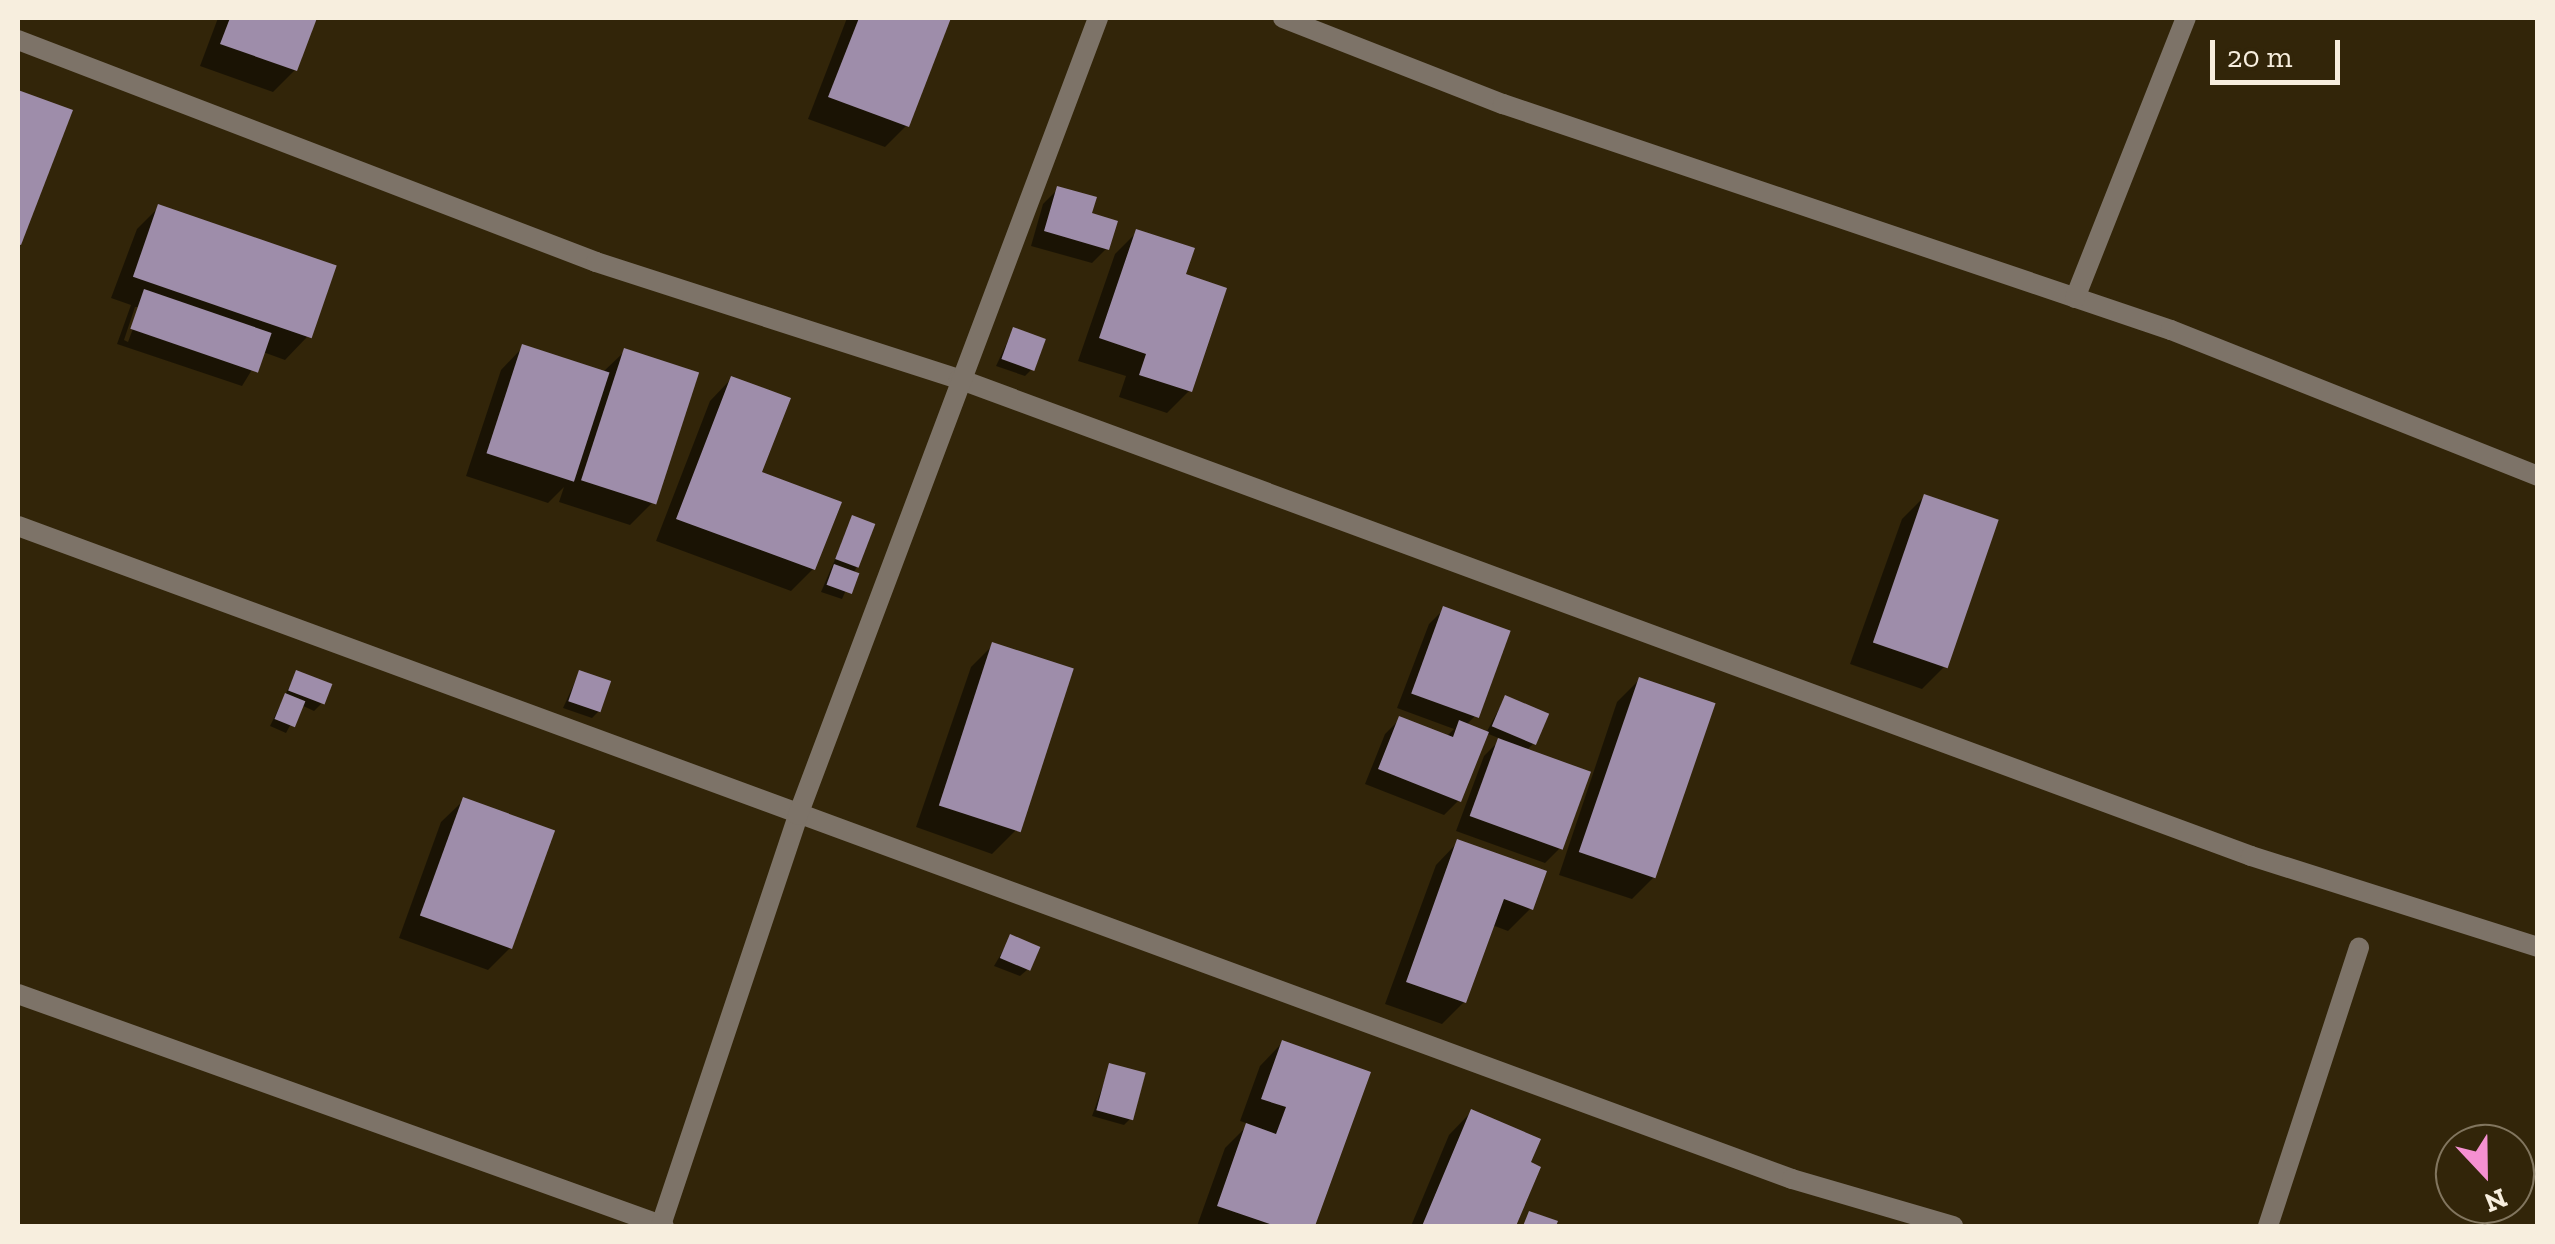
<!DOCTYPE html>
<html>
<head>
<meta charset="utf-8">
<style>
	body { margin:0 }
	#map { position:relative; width:2555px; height:1244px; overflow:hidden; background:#322509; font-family:"Zilla Slab",serif }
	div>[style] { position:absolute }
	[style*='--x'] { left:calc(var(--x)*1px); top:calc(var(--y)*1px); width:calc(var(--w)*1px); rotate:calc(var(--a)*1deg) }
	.shadow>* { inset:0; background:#0007 }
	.building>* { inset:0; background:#9e8daa; transform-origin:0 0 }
	.service>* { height:20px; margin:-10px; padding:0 10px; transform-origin:10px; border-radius:10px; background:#7d7368 }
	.minor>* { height:20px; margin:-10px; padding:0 10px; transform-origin:10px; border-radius:10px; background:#7d7368 }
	span { translate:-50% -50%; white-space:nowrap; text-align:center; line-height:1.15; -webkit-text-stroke:10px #322509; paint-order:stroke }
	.frame { position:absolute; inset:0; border:20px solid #f7eede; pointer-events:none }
	.north { position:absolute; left:2435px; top:1124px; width:100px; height:100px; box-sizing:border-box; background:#322509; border:2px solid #81755e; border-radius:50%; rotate:158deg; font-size:28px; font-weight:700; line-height:40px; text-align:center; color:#f7eede }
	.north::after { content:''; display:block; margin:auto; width:35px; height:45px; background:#f590d1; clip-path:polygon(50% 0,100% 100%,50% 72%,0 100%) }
	.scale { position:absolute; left:2210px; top:40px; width:130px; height:45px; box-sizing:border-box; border:5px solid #f7eede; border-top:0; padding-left:12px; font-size:30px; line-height:35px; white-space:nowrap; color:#f7eede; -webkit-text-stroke:8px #322509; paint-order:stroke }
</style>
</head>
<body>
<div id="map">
	<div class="shadow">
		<div style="clip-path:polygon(218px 18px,314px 18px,295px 70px,273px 92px,200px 66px)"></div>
		<div style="clip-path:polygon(847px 18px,948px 18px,907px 125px,885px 147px,808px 119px)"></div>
		<div style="clip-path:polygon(18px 92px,70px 112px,18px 245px)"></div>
		<div style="clip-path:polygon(1058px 189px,1089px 215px,1107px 248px,1092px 263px,1031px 246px,1043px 204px)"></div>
		<div style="clip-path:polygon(evenodd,159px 207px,307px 337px,285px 360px,263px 352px,242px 386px,117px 344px,131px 305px,111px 298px,137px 229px,159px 207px,135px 307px,141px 307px,128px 342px,124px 340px,135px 307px)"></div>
		<div style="clip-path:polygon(1137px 232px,1183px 276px,1189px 391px,1167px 413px,1119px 397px,1126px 376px,1078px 361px,1115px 254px)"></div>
		<div style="clip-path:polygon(1013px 330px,1032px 369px,1025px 376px,996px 366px)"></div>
		<div style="clip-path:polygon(523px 347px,602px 373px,625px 351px,652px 503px,630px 525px,559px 502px,564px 487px,548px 503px,466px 476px,501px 370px)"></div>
		<div style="clip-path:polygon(732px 378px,759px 474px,813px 569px,791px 591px,656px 541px,710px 401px)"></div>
		<div style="clip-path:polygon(1924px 497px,1944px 667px,1922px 689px,1850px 664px,1902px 519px)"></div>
		<div style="clip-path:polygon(853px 518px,857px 566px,842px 599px,821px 592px)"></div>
		<div style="clip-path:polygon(1444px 609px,1475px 716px,1466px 725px,1486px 733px,1505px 698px,1534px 743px,1526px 751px,1560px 848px,1545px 863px,1456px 831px,1484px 756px,1501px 739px,1486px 733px,1459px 800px,1444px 815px,1365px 784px,1385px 734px,1400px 719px,1446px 737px,1454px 729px,1397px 708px,1429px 624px)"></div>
		<div style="clip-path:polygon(993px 645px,1015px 831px,992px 854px,916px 827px,971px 667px)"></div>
		<div style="clip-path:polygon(296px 673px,321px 704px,314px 711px,301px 705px,286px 733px,270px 726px)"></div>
		<div style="clip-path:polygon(579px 673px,599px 711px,592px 718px,563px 708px)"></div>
		<div style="clip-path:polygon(1639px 680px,1654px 877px,1632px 899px,1559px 875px,1617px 702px)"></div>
		<div style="clip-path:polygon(464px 800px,510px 948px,488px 970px,399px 938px,441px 822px)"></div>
		<div style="clip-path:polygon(1458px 842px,1531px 908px,1508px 931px,1492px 925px,1464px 1002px,1442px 1024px,1385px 1004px,1436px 865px)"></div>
		<div style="clip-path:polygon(1011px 937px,1027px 970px,1020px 976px,994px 966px)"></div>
		<div style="clip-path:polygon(1282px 1043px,1368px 1074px,1312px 1226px,1197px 1226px,1225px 1148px,1249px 1124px,1240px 1121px,1260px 1066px)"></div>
		<div style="clip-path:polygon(1110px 1066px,1131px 1118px,1124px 1125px,1092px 1116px)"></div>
		<div style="clip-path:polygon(1471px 1112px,1538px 1168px,1513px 1226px,1411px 1226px,1449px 1135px)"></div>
	</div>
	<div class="building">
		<div style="clip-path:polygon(230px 18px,317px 18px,297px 71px,220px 44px)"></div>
		<div style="clip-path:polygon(859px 18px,951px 18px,909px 127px,828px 97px)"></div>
		<div style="clip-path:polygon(18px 90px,73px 110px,21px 245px,18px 244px)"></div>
		<div style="clip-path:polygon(1057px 186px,1097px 197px,1092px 213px,1118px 221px,1109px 250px,1044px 231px)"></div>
		<div style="left:158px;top:204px;width:189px;height:77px;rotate:19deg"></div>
		<div style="clip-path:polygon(1136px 229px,1195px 248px,1186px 274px,1227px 288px,1192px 392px,1139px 375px,1146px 354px,1099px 338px)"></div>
		<div style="left:144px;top:289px;width:135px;height:42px;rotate:19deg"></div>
		<div style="left:1013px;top:327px;width:35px;height:34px;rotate:20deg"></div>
		<div style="left:522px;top:344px;width:92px;height:115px;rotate:18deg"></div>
		<div style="left:624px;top:348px;width:79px;height:139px;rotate:18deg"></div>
		<div style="clip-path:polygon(731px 376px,791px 398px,762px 472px,842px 502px,815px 570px,676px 519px)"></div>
		<div style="left:1924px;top:494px;width:79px;height:157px;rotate:19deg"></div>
		<div style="left:852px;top:515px;width:25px;height:47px;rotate:21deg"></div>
		<div style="left:834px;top:564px;width:27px;height:22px;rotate:20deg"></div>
		<div style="left:1443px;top:606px;width:72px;height:93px;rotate:20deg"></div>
		<div style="left:992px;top:642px;width:86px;height:172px;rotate:18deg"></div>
		<div style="left:296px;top:670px;width:39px;height:22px;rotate:21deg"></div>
		<div style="left:579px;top:670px;width:34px;height:33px;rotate:19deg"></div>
		<div style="left:1639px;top:677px;width:81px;height:185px;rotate:19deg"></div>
		<div style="left:285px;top:693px;width:22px;height:28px;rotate:22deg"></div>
		<div style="left:1505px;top:695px;width:48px;height:34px;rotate:23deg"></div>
		<div style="clip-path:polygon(1399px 716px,1453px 737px,1459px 720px,1489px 732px,1461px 802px,1378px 769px)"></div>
		<div style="left:1498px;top:738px;width:99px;height:83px;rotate:20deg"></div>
		<div style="left:463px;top:797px;width:98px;height:126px;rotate:20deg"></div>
		<div style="clip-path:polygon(1457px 839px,1547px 871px,1533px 910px,1504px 899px,1466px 1003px,1406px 982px)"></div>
		<div style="left:1010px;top:934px;width:33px;height:26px;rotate:23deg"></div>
		<div style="clip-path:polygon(1282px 1040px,1371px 1072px,1315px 1226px,1276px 1226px,1217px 1206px,1246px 1123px,1276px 1134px,1286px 1107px,1261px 1099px)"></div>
		<div style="left:1109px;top:1063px;width:38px;height:49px;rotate:15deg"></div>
		<div style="clip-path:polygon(1471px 1109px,1541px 1139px,1531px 1162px,1541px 1167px,1516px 1226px,1422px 1226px)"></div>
		<div style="clip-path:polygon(1529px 1211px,1558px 1221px,1556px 1226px,1523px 1226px)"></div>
	</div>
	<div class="service">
		<div style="--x:2268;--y:1226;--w:293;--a:-71.9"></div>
	</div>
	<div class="minor">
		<div style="--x:1283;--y:18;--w:236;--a:21.4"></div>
		<div style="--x:1503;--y:104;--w:705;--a:18.69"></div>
		<div style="--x:2171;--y:330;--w:395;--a:21.7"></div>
		<div style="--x:18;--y:40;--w:619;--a:21.01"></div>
		<div style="--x:596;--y:262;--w:381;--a:17.9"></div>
		<div style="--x:959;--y:379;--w:1377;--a:20.26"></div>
		<div style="--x:2251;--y:856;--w:301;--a:17.6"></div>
		<div style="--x:2075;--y:298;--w:301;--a:-68.4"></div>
		<div style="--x:18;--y:526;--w:1890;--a:20.21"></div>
		<div style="--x:1792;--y:1179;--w:168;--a:16.3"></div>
		<div style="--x:18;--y:994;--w:686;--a:19.75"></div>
		<div style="--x:661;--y:1225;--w:432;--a:-71.5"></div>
		<div style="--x:798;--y:815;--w:852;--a:-69.37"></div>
	</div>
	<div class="frame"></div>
	<div class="north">N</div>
	<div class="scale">20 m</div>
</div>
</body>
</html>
